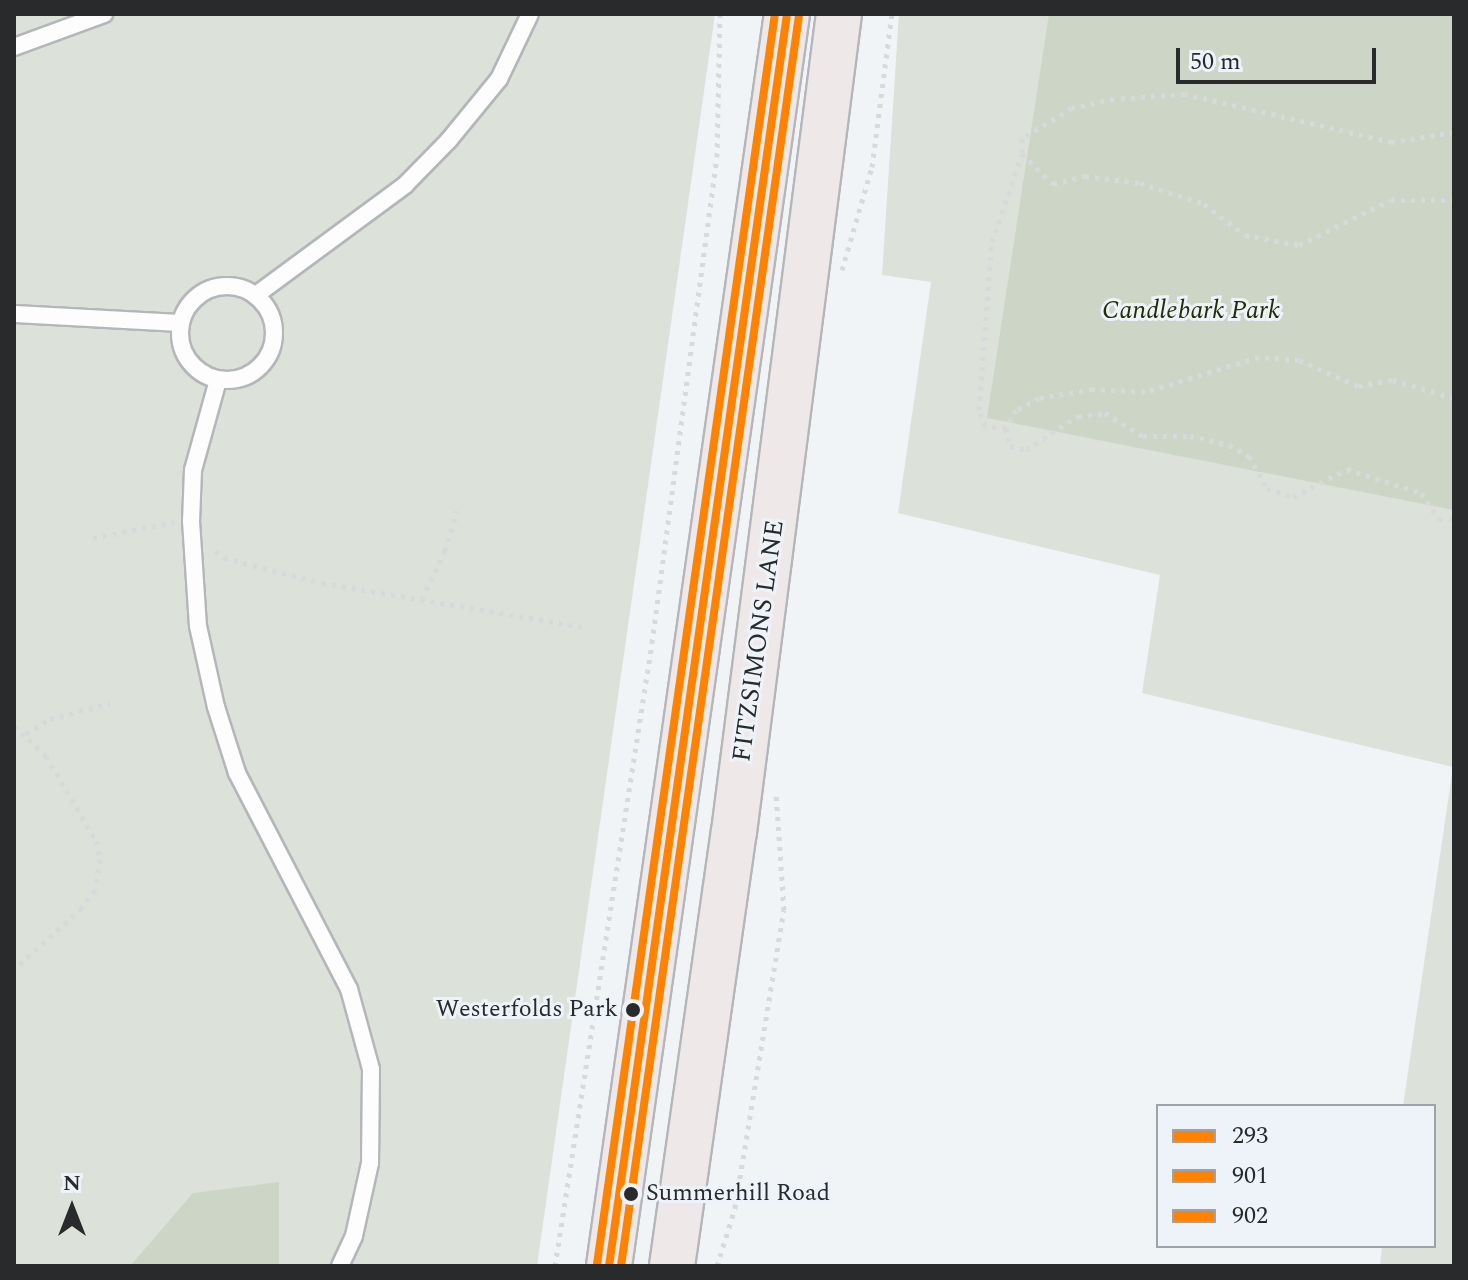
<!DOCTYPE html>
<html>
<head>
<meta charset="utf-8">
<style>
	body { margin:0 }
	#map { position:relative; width:1468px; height:1280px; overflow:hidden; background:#f1f4f7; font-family:Spectral,serif }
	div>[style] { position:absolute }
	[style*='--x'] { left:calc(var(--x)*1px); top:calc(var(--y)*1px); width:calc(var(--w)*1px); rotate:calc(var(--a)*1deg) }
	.green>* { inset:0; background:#dce1d9 }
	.forest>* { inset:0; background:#cdd5c7 }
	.path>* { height:5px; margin-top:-2.5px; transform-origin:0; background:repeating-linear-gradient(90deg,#d8d9da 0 4px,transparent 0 10px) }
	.roads { filter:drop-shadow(2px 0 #b4b6b9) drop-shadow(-2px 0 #b4b6b9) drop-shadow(0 2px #b4b6b9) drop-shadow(0 -2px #b4b6b9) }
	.lane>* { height:16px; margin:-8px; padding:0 8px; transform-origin:8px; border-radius:8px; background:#fdfdfe }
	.lane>.ring { margin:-8px; padding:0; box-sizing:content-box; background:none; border:16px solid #fdfdfe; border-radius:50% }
	.primary>* { height:44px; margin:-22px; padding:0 22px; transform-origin:22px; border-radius:22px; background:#efe8e9 }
	.bus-1>* { height:8px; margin:-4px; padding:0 4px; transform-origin:4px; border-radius:4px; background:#ff8200 }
	.bus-2>* { height:8px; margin:-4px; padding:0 4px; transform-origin:4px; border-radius:4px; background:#ff8200 }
	.bus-3>* { height:8px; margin:-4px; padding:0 4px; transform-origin:4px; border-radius:4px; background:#ff8200 }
	.dots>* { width:22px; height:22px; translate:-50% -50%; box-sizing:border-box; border:4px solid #eef3fa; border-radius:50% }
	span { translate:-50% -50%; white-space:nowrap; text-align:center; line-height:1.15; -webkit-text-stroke:6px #eef3fa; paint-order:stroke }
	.bus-label { font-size:24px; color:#282a2c }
	.right { translate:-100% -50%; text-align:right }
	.left { translate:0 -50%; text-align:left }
	.park-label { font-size:26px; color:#203001; font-style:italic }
	.street-label { font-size:26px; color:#282a2c }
	.frame { position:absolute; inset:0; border:16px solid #282a2c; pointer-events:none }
	.legend { position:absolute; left:1156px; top:1104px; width:280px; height:144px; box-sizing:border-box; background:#eef3fa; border:2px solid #9fa3a8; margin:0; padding:10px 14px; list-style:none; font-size:24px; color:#282a2c }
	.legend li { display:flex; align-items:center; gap:16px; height:40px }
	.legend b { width:40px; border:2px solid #9fa3a8 }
	.north { position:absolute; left:32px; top:1168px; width:80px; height:80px; -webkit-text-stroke:6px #eef3fa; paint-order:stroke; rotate:0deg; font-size:22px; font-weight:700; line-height:32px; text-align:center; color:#282a2c }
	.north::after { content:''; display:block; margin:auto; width:28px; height:36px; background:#282a2c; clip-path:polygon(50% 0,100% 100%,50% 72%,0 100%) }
	.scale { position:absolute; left:1176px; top:48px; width:200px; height:36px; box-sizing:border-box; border:4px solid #282a2c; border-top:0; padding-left:10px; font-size:24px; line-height:28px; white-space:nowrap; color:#282a2c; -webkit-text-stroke:6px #eef3fa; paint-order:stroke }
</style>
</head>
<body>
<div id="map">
	<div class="green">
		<div style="clip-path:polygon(14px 14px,715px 14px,537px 1266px,14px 1266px)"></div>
		<div style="clip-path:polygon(899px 14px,1454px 14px,1454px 1266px,1380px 1266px,1382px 1246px,1434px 1246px,1434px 1106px,1403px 1106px,1453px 767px,1142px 693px,1160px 575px,898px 513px,931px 282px,882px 275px)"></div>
	</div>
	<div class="forest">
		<div style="clip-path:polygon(1049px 14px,1454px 14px,1454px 510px,987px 418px)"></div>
		<div style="clip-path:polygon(279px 1182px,279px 1266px,130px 1266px,193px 1193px)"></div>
	</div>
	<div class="path">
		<div style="--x:1454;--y:132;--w:63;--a:170.8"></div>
		<div style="--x:1392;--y:142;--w:212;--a:-166.9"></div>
		<div style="--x:1185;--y:94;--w:71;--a:176"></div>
		<div style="--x:1114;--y:99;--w:43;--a:167.9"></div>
		<div style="--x:1072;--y:108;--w:58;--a:149"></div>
		<div style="--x:1022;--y:138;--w:16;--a:90"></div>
		<div style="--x:1022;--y:154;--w:43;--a:44.1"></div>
		<div style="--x:1053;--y:184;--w:33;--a:-14"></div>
		<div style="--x:1085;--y:176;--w:55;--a:7.3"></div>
		<div style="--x:1140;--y:183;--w:67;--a:18.2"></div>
		<div style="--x:1204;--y:204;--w:51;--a:37.1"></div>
		<div style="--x:1245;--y:235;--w:55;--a:10.5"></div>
		<div style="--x:1299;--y:245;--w:102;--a:-26.1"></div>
		<div style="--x:1391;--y:200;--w:63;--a:0"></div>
		<div style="--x:842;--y:270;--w:107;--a:-73.8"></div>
		<div style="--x:872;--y:167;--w:154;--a:-82.6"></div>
		<div style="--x:1454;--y:398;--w:65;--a:-163.8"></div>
		<div style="--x:1392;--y:380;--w:35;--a:170"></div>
		<div style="--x:1358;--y:386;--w:64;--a:-156.2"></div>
		<div style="--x:1299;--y:360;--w:40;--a:-175.7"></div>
		<div style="--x:1259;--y:357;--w:119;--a:162.9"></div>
		<div style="--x:1145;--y:392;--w:52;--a:-176.7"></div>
		<div style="--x:1093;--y:389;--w:55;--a:170.5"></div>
		<div style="--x:1039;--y:398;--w:26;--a:152"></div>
		<div style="--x:1016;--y:410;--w:21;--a:119"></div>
		<div style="--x:1006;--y:428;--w:18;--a:77"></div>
		<div style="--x:1010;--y:446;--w:16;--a:14"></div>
		<div style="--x:1026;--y:450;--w:62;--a:-33.2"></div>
		<div style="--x:1078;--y:416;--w:27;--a:-6"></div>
		<div style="--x:1105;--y:413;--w:44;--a:31.2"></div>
		<div style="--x:1143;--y:436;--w:47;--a:0"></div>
		<div style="--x:1190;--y:436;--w:40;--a:13"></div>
		<div style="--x:1229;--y:445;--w:23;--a:29"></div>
		<div style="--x:1249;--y:456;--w:37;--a:61"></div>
		<div style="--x:1267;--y:488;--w:28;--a:19"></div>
		<div style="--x:1293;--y:497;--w:61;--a:-27.4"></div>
		<div style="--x:1347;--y:469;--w:78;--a:18"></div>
		<div style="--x:1421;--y:493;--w:32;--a:56"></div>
		<div style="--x:1439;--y:520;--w:15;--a:-8"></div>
		<div style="--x:1006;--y:428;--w:21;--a:-175"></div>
		<div style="--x:985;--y:426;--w:17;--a:-111"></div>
		<div style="--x:979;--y:410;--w:169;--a:-85.6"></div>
		<div style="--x:992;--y:242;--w:93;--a:-71.2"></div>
		<div style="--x:93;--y:538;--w:83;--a:-11.2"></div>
		<div style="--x:215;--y:551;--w:11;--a:38"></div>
		<div style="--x:224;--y:558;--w:101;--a:14.3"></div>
		<div style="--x:322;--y:583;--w:263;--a:9.6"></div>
		<div style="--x:422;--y:599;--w:53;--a:-64.4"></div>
		<div style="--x:445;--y:551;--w:42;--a:-73.3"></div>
		<div style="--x:14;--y:726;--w:44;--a:43.2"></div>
		<div style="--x:46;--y:756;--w:99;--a:59.5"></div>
		<div style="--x:96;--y:841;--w:18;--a:77"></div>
		<div style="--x:100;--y:859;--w:31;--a:99"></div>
		<div style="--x:95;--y:890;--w:22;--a:126"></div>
		<div style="--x:82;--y:908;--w:91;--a:138.1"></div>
		<div style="--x:26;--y:734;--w:28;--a:-32"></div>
		<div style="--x:50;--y:719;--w:62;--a:-14.9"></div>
		<div style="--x:555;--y:1266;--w:631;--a:-81.15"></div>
		<div style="--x:652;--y:643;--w:490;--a:-82.4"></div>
		<div style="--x:717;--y:157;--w:143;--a:-88.8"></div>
		<div style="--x:717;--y:1266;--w:61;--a:-72.8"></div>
		<div style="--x:735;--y:1208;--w:302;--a:-80.7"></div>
		<div style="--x:784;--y:910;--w:116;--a:-93.9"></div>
	</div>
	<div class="roads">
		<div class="lane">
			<div style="--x:14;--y:47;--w:96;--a:-20.1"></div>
			<div class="ring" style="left:180px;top:286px;width:78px;height:78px"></div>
			<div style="--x:256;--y:295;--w:185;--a:-36.4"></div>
			<div style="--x:405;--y:185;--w:63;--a:-45.6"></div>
			<div style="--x:449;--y:140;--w:79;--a:-50.7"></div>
			<div style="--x:499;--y:79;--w:72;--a:-64.5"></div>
			<div style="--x:14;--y:314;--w:167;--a:3.1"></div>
			<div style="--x:218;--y:380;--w:93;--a:105.5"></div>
			<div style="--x:193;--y:470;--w:51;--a:92.2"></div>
			<div style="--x:191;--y:521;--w:105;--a:86.2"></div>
			<div style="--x:198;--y:626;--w:83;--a:77.5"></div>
			<div style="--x:216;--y:707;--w:69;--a:72.3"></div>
			<div style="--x:237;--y:773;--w:243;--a:62.6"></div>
			<div style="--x:349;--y:989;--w:83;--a:74.6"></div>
			<div style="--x:371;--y:1069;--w:94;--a:90.6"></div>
			<div style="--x:370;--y:1163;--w:75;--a:102.4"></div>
			<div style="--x:354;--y:1236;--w:33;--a:115"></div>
		</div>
		<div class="primary">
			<div style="--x:609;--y:1266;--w:1265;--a:-81.91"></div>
			<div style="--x:672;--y:1266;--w:438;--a:-81.9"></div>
			<div style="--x:734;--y:832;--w:825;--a:-82.69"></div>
		</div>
	</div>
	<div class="bus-1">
		<div style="--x:609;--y:1266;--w:1265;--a:-81.91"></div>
	</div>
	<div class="bus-2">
		<div style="--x:621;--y:1266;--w:1263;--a:-81.9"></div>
	</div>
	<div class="bus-3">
		<div style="--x:597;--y:1264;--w:1263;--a:-81.9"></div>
	</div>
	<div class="dots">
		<div style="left:633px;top:1010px;background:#282a2c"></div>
		<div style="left:631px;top:1194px;background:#282a2c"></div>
	</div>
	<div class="bus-label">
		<span class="right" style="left:618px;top:1010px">Westerfolds Park</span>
		<span class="left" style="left:646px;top:1194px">Summerhill Road</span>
	</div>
	<div class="park-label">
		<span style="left:1191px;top:311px">Candlebark Park</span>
	</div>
	<div class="street-label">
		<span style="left:759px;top:641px;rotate:-82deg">FITZSIMONS LANE</span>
	</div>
	<div class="frame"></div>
	<ul class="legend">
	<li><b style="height:10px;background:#ff8200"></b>293</li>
	<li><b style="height:10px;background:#ff8200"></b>901</li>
	<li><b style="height:10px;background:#ff8200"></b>902</li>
	</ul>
	<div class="north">N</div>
	<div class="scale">50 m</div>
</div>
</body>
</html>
